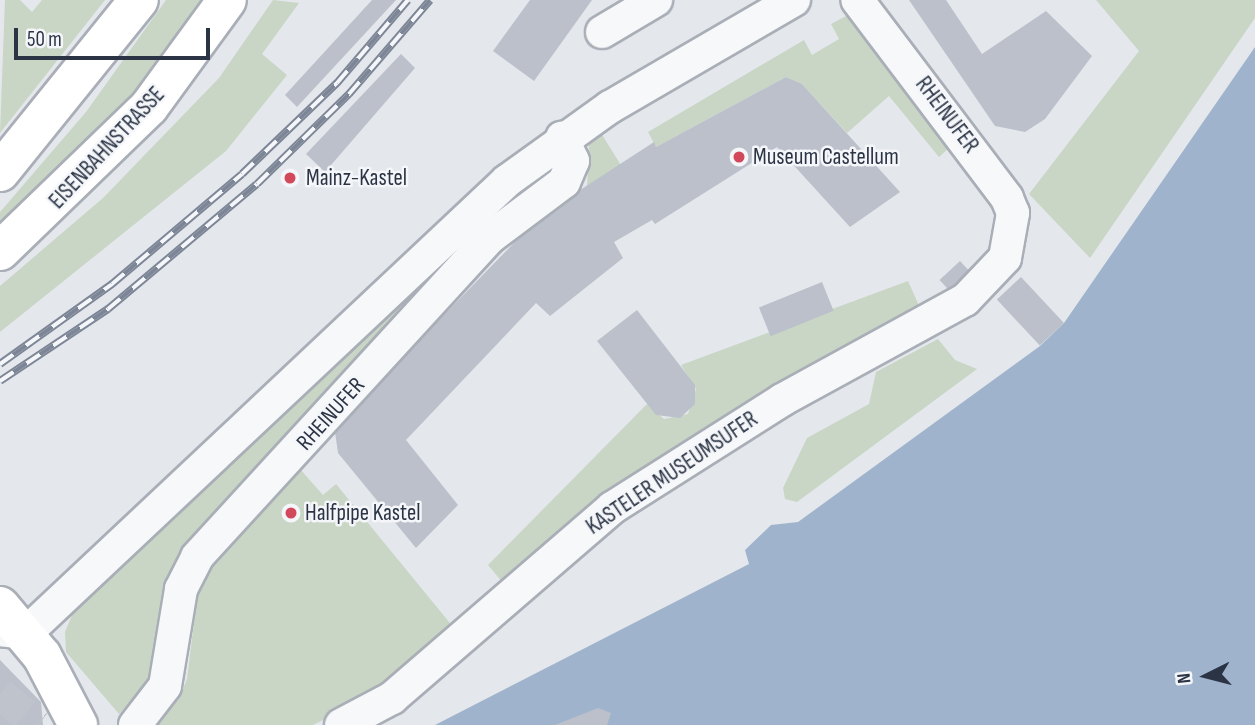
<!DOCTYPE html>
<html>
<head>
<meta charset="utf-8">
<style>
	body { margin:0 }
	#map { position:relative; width:1255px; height:725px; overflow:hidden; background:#e4e7ec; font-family:"Sofia Sans Condensed",sans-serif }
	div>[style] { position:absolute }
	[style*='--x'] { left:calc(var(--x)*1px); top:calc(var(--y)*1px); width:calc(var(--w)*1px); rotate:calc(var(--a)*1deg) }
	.green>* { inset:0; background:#c9d6c5 }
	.water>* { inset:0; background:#9fb4cc }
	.building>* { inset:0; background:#bbc0ca; transform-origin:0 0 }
	.minor-tunnel>* { height:32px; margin-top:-16px; transform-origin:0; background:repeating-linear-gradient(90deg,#bfc3cb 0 32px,transparent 0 48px) }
	.roads { filter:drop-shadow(2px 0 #a9aeb7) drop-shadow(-2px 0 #a9aeb7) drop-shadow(0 2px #a9aeb7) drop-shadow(0 -2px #a9aeb7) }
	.minor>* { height:32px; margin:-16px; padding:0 16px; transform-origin:16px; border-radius:16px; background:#f7f8fa }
	.major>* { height:38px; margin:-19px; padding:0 19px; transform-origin:19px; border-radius:19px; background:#fff }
	.rail>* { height:8px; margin-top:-4px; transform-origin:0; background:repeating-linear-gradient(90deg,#f4f6f9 0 16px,#7d8696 0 32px); box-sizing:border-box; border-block:2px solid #7d8696 }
	.dots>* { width:19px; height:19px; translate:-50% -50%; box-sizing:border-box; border:4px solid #f4f6f9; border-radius:50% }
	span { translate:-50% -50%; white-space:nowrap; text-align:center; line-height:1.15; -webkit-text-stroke:5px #f4f6f9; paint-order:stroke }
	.street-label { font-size:23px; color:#2b3445 }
	.poi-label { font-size:23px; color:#2b3445 }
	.left { translate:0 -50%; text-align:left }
	.north { position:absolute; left:1171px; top:641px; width:70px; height:70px; -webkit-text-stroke:5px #f4f6f9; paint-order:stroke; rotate:264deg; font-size:19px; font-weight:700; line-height:28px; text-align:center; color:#2b3445 }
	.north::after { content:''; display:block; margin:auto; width:24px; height:32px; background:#2b3445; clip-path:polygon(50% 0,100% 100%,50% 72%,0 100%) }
	.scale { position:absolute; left:14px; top:28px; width:196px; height:32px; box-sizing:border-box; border:4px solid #2b3445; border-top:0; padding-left:9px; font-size:21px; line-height:24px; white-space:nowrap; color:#2b3445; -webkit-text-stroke:5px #f4f6f9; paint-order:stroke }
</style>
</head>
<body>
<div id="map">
	<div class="green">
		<div style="clip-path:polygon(5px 0,20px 0,32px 12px,42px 0,105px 0,0 133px)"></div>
		<div style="clip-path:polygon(166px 0,211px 0,154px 79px,0 230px,0 212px,86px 112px)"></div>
		<div style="clip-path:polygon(273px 0,299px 3px,262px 54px,287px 75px,226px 151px,0 332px,0 286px,103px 198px,219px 78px)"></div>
		<div style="clip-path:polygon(1096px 0,1255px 0,1255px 18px,1090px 258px,1029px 194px,1139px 51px)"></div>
		<div style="clip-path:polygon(848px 15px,953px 144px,939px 157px,889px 96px,847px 133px,802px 84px,786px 77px,656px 147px,648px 132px,804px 40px,812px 55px,839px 39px,831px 24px)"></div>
		<div style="clip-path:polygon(601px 133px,622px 167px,587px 188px,589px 142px)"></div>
		<div style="clip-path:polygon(546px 161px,559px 167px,182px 553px,162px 592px,150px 678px,119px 714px,66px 652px,65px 632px,77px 603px)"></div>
		<div style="clip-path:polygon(908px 281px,921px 310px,688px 439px,605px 497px,503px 583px,488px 565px,647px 404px,664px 419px,688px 414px,696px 389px,681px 365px)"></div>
		<div style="clip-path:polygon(938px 339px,955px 360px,977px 369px,797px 502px,785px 499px,783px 488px,807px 438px,869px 404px,876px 372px)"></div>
		<div style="clip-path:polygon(300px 469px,323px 495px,336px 484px,454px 628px,375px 694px,313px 725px,155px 725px,179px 699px,187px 679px,198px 590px,217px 555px)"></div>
	</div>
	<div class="water">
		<div style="clip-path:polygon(1255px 47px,1255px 725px,435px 725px,749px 564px,745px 550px,771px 525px,798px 522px,1040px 346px,1064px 323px)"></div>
	</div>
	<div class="building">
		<div style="clip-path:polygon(372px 0,396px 0,297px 107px,285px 95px)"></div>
		<div style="clip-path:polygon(530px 0,592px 0,534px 81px,493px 51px)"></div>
		<div style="clip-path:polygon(909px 0,946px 0,982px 54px,1046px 11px,1092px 56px,1045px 119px,1025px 132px,995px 126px)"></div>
		<div style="clip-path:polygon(401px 54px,415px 68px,325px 172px,306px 154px)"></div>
		<div style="clip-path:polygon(786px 77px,802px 84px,900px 192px,850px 227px,777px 147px,655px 224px,652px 220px,614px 242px,623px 258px,550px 316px,536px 303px,406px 440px,458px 505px,416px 548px,338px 453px,335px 432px,342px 420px,540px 216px,654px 142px,656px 147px)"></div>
		<div style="left:960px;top:261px;width:16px;height:28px;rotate:47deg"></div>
		<div style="left:1021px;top:277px;width:63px;height:33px;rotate:47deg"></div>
		<div style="left:822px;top:282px;width:31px;height:68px;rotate:68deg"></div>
		<div style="clip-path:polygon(637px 310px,695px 385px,695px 404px,680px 418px,656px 415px,597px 341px)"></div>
		<div style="clip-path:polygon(0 660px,41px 702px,43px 725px,0 725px)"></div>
		<div style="clip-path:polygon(598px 708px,611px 713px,607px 725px,555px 725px)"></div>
	</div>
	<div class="minor-tunnel">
		<div style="--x:0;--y:694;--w:49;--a:39.2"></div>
	</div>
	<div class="roads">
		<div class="minor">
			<div style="--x:602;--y:32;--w:63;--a:-30.7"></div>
			<div style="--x:0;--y:630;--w:26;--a:7"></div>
			<div style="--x:26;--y:633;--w:660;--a:-43.22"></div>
			<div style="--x:507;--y:181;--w:127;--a:-35.7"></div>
			<div style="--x:610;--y:107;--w:213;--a:-30.2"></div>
			<div style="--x:135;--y:725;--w:49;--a:-52.4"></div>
			<div style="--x:165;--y:686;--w:98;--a:-80.6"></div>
			<div style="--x:181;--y:589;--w:36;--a:-63"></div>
			<div style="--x:197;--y:557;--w:431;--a:-47.5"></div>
			<div style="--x:488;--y:239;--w:95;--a:-36.9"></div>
			<div style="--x:564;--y:182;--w:23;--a:-67"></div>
			<div style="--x:573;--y:161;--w:26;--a:-115"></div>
			<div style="--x:341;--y:725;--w:58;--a:-27.9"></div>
			<div style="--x:392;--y:698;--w:291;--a:-40.8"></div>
			<div style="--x:612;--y:508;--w:201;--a:-32.4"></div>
			<div style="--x:782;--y:400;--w:209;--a:-28.7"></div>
			<div style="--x:965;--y:300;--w:58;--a:-46.4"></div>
			<div style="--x:1005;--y:258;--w:46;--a:-79.9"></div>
			<div style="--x:1013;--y:213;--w:16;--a:-112"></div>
			<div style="--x:1007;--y:198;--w:248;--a:-127.1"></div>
		</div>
		<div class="major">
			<div style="--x:0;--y:172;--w:221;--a:-51.1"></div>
			<div style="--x:0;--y:251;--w:207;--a:-44"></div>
			<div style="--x:149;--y:107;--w:132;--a:-53.9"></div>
			<div style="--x:0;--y:606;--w:65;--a:50"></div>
			<div style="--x:42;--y:656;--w:78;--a:62.4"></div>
		</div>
	</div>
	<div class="rail">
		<div style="--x:0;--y:364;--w:138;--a:-35.5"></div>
		<div style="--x:112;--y:284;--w:170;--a:-40.2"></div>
		<div style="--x:242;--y:174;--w:132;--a:-43.8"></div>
		<div style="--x:337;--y:83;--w:109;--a:-49.5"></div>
		<div style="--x:0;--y:381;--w:130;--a:-33.7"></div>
		<div style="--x:108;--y:309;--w:194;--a:-40"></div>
		<div style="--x:257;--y:184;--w:129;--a:-44.4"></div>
		<div style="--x:349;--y:94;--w:124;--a:-49.2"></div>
	</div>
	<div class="dots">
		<div style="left:739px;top:157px;background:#d1495b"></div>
		<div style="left:290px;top:178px;background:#d1495b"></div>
		<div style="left:291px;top:513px;background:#d1495b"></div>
	</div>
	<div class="street-label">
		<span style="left:947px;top:115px;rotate:53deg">RHEINUFER</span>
		<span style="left:107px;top:148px;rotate:-47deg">EISENBAHNSTRASSE</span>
		<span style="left:331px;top:414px;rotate:-48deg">RHEINUFER</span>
		<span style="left:672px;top:473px;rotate:-34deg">KASTELER MUSEUMSUFER</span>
	</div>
	<div class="poi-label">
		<span class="left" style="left:753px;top:157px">Museum Castellum</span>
		<span class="left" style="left:306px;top:178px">Mainz-Kastel</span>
		<span class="left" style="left:305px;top:513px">Halfpipe Kastel</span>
	</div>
	<div class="north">N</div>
	<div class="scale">50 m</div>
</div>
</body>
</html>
